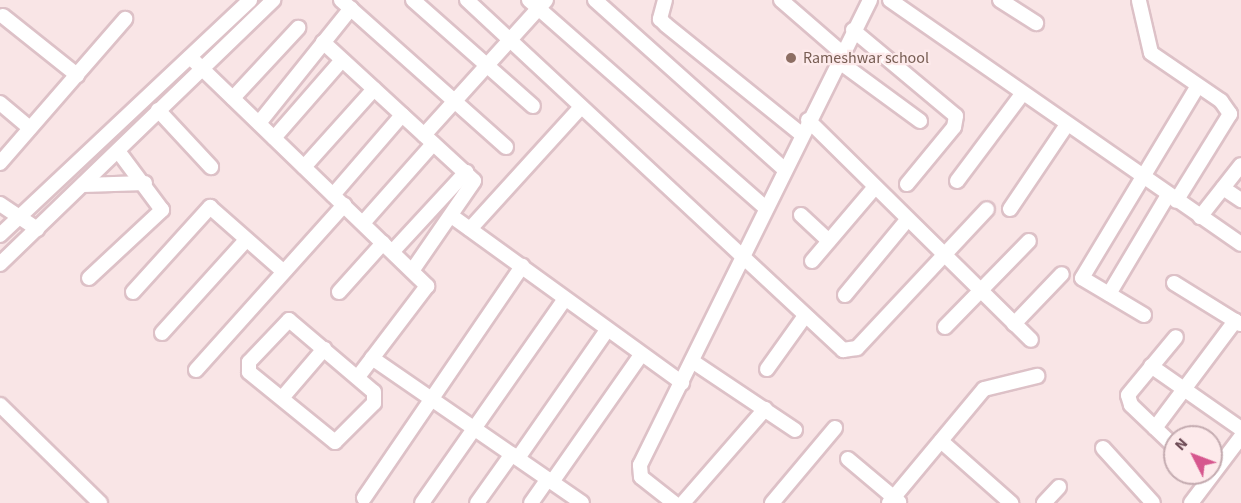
<!DOCTYPE html>
<html>
<head>
<meta charset="utf-8">
<style>
	body { margin:0 }
	#map { position:relative; width:1241px; height:503px; overflow:hidden; background:#f9e5e6; font-family:"Source Sans 3",sans-serif }
	div>[style] { position:absolute }
	[style*='--x'] { left:calc(var(--x)*1px); top:calc(var(--y)*1px); width:calc(var(--w)*1px); rotate:calc(var(--a)*1deg) }
	.roads { filter:drop-shadow(2px 0 #ddc1c7) drop-shadow(-2px 0 #ddc1c7) drop-shadow(0 2px #ddc1c7) drop-shadow(0 -2px #ddc1c7) }
	.minor>* { height:14px; margin:-7px; padding:0 7px; transform-origin:7px; border-radius:7px; background:#fff }
	.dots>* { width:16px; height:16px; translate:-50% -50%; box-sizing:border-box; border:3px solid #fdeaeb; border-radius:50% }
	span { translate:-50% -50%; white-space:nowrap; text-align:center; line-height:1.15; -webkit-text-stroke:4.5px #fdeaeb; paint-order:stroke }
	.education-label { font-size:16px; color:#785e54 }
	.left { translate:0 -50%; text-align:left }
	.north { position:absolute; left:1163px; top:425px; width:60px; height:60px; box-sizing:border-box; background:#fdeaeb; border:2px solid #c4abb0; border-radius:50%; rotate:312deg; font-size:16px; font-weight:700; line-height:24px; text-align:center; color:#6f4d57 }
	.north::after { content:''; display:block; margin:auto; width:21px; height:27px; background:#d6578e; clip-path:polygon(50% 0,100% 100%,50% 72%,0 100%) }
</style>
</head>
<body>
<div id="map">
	<div class="roads">
		<div class="minor">
			<div style="--x:341;--y:0;--w:221;--a:41.7"></div>
			<div style="--x:413;--y:0;--w:160;--a:41.5"></div>
			<div style="--x:467;--y:0;--w:514;--a:42.95"></div>
			<div style="--x:843;--y:350;--w:14;--a:-8"></div>
			<div style="--x:857;--y:348;--w:190;--a:-46.9"></div>
			<div style="--x:529;--y:0;--w:315;--a:41.3"></div>
			<div style="--x:595;--y:0;--w:252;--a:41.8"></div>
			<div style="--x:665;--y:0;--w:20;--a:105"></div>
			<div style="--x:660;--y:19;--w:8;--a:45"></div>
			<div style="--x:666;--y:25;--w:174;--a:38.9"></div>
			<div style="--x:781;--y:0;--w:79;--a:40.9"></div>
			<div style="--x:890;--y:0;--w:427;--a:34.8"></div>
			<div style="--x:1000;--y:0;--w:43;--a:32.6"></div>
			<div style="--x:1139;--y:1;--w:53;--a:77"></div>
			<div style="--x:1151;--y:53;--w:85;--a:34.4"></div>
			<div style="--x:1221;--y:101;--w:16;--a:55"></div>
			<div style="--x:1230;--y:114;--w:102;--a:121.8"></div>
			<div style="--x:3;--y:16;--w:95;--a:38.6"></div>
			<div style="--x:853;--y:30;--w:134;--a:39.9"></div>
			<div style="--x:956;--y:116;--w:11;--a:100"></div>
			<div style="--x:954;--y:127;--w:74;--a:129.5"></div>
			<div style="--x:323;--y:42;--w:205;--a:42.6"></div>
			<div style="--x:474;--y:181;--w:109;--a:124.6"></div>
			<div style="--x:190;--y:57;--w:330;--a:44"></div>
			<div style="--x:427;--y:286;--w:114;--a:127.2"></div>
			<div style="--x:837;--y:60;--w:103;--a:36.3"></div>
			<div style="--x:233;--y:98;--w:96;--a:-47.1"></div>
			<div style="--x:0;--y:103;--w:39;--a:40"></div>
			<div style="--x:158;--y:110;--w:78;--a:47.1"></div>
			<div style="--x:808;--y:120;--w:313;--a:44.6"></div>
			<div style="--x:259;--y:123;--w:147;--a:-51.3"></div>
			<div style="--x:424;--y:135;--w:182;--a:-47.9"></div>
			<div style="--x:274;--y:138;--w:103;--a:-48.9"></div>
			<div style="--x:0;--y:163;--w:191;--a:-49"></div>
			<div style="--x:304;--y:167;--w:105;--a:-48.1"></div>
			<div style="--x:957;--y:181;--w:109;--a:-53.2"></div>
			<div style="--x:83;--y:185;--w:62;--a:-1.8"></div>
			<div style="--x:1223;--y:188;--w:22;--a:34"></div>
			<div style="--x:333;--y:195;--w:106;--a:-49.2"></div>
			<div style="--x:0;--y:204;--w:45;--a:34"></div>
			<div style="--x:1010;--y:209;--w:100;--a:-56"></div>
			<div style="--x:801;--y:215;--w:38;--a:43"></div>
			<div style="--x:453;--y:217;--w:283;--a:35.9"></div>
			<div style="--x:1200;--y:217;--w:66;--a:-51.7"></div>
			<div style="--x:363;--y:223;--w:106;--a:-48.5"></div>
			<div style="--x:470;--y:229;--w:165;--a:-47.7"></div>
			<div style="--x:0;--y:235;--w:343;--a:-43.2"></div>
			<div style="--x:393;--y:251;--w:108;--a:-47.3"></div>
			<div style="--x:812;--y:261;--w:97;--a:-49.6"></div>
			<div style="--x:0;--y:264;--w:380;--a:-44"></div>
			<div style="--x:89;--y:278;--w:100;--a:-43"></div>
			<div style="--x:162;--y:210;--w:74;--a:-126.7"></div>
			<div style="--x:1174;--y:283;--w:78;--a:31.8"></div>
			<div style="--x:133;--y:292;--w:115;--a:-47.8"></div>
			<div style="--x:210;--y:207;--w:98;--a:41.3"></div>
			<div style="--x:339;--y:292;--w:66;--a:-48.1"></div>
			<div style="--x:1109;--y:294;--w:115;--a:-59.2"></div>
			<div style="--x:845;--y:295;--w:97;--a:-50.4"></div>
			<div style="--x:1144;--y:315;--w:72;--a:-149.2"></div>
			<div style="--x:1082;--y:278;--w:224;--a:-58.9"></div>
			<div style="--x:289;--y:320;--w:111;--a:40.3"></div>
			<div style="--x:374;--y:392;--w:11;--a:90"></div>
			<div style="--x:374;--y:403;--w:55;--a:135"></div>
			<div style="--x:335;--y:442;--w:111;--a:-140.9"></div>
			<div style="--x:249;--y:372;--w:10;--a:-90"></div>
			<div style="--x:249;--y:362;--w:58;--a:-46.4"></div>
			<div style="--x:1014;--y:324;--w:69;--a:-46.2"></div>
			<div style="--x:945;--y:327;--w:120;--a:-45.7"></div>
			<div style="--x:162;--y:333;--w:125;--a:-47.9"></div>
			<div style="--x:372;--y:358;--w:255;--a:34.6"></div>
			<div style="--x:692;--y:361;--w:124;--a:33.8"></div>
			<div style="--x:1151;--y:366;--w:110;--a:35"></div>
			<div style="--x:767;--y:369;--w:65;--a:-54.4"></div>
			<div style="--x:196;--y:370;--w:222;--a:-48.1"></div>
			<div style="--x:282;--y:398;--w:65;--a:-49.4"></div>
			<div style="--x:0;--y:405;--w:140;--a:44.4"></div>
			<div style="--x:1155;--y:428;--w:134;--a:-53.2"></div>
			<div style="--x:941;--y:441;--w:94;--a:41.5"></div>
			<div style="--x:1175;--y:447;--w:61;--a:-136.3"></div>
			<div style="--x:1131;--y:405;--w:10;--a:-107"></div>
			<div style="--x:1128;--y:395;--w:75;--a:-50.4"></div>
			<div style="--x:1103;--y:448;--w:74;--a:47.7"></div>
			<div style="--x:518;--y:458;--w:156;--a:-55.2"></div>
			<div style="--x:848;--y:459;--w:67;--a:40.1"></div>
			<div style="--x:552;--y:482;--w:155;--a:-55"></div>
			<div style="--x:364;--y:498;--w:281;--a:-55.7"></div>
			<div style="--x:422;--y:503;--w:249;--a:-55"></div>
			<div style="--x:477;--y:503;--w:60;--a:-54.5"></div>
			<div style="--x:531;--y:503;--w:29;--a:-55"></div>
			<div style="--x:674;--y:503;--w:42;--a:-141.8"></div>
			<div style="--x:641;--y:477;--w:12;--a:-95"></div>
			<div style="--x:640;--y:465;--w:519;--a:-63.68"></div>
			<div style="--x:683;--y:503;--w:125;--a:-48.9"></div>
			<div style="--x:772;--y:503;--w:98;--a:-50"></div>
			<div style="--x:889;--y:503;--w:148;--a:-50.2"></div>
			<div style="--x:984;--y:389;--w:55;--a:-13.8"></div>
			<div style="--x:1044;--y:503;--w:22;--a:-47"></div>
			<div style="--x:1191;--y:503;--w:83;--a:-52.9"></div>
		</div>
	</div>
	<div class="dots">
		<div style="left:791px;top:58px;background:#8d6e63"></div>
	</div>
	<div class="education-label">
		<span class="left" style="left:803px;top:58px">Rameshwar school</span>
	</div>
	<div class="north">N</div>
</div>
</body>
</html>
